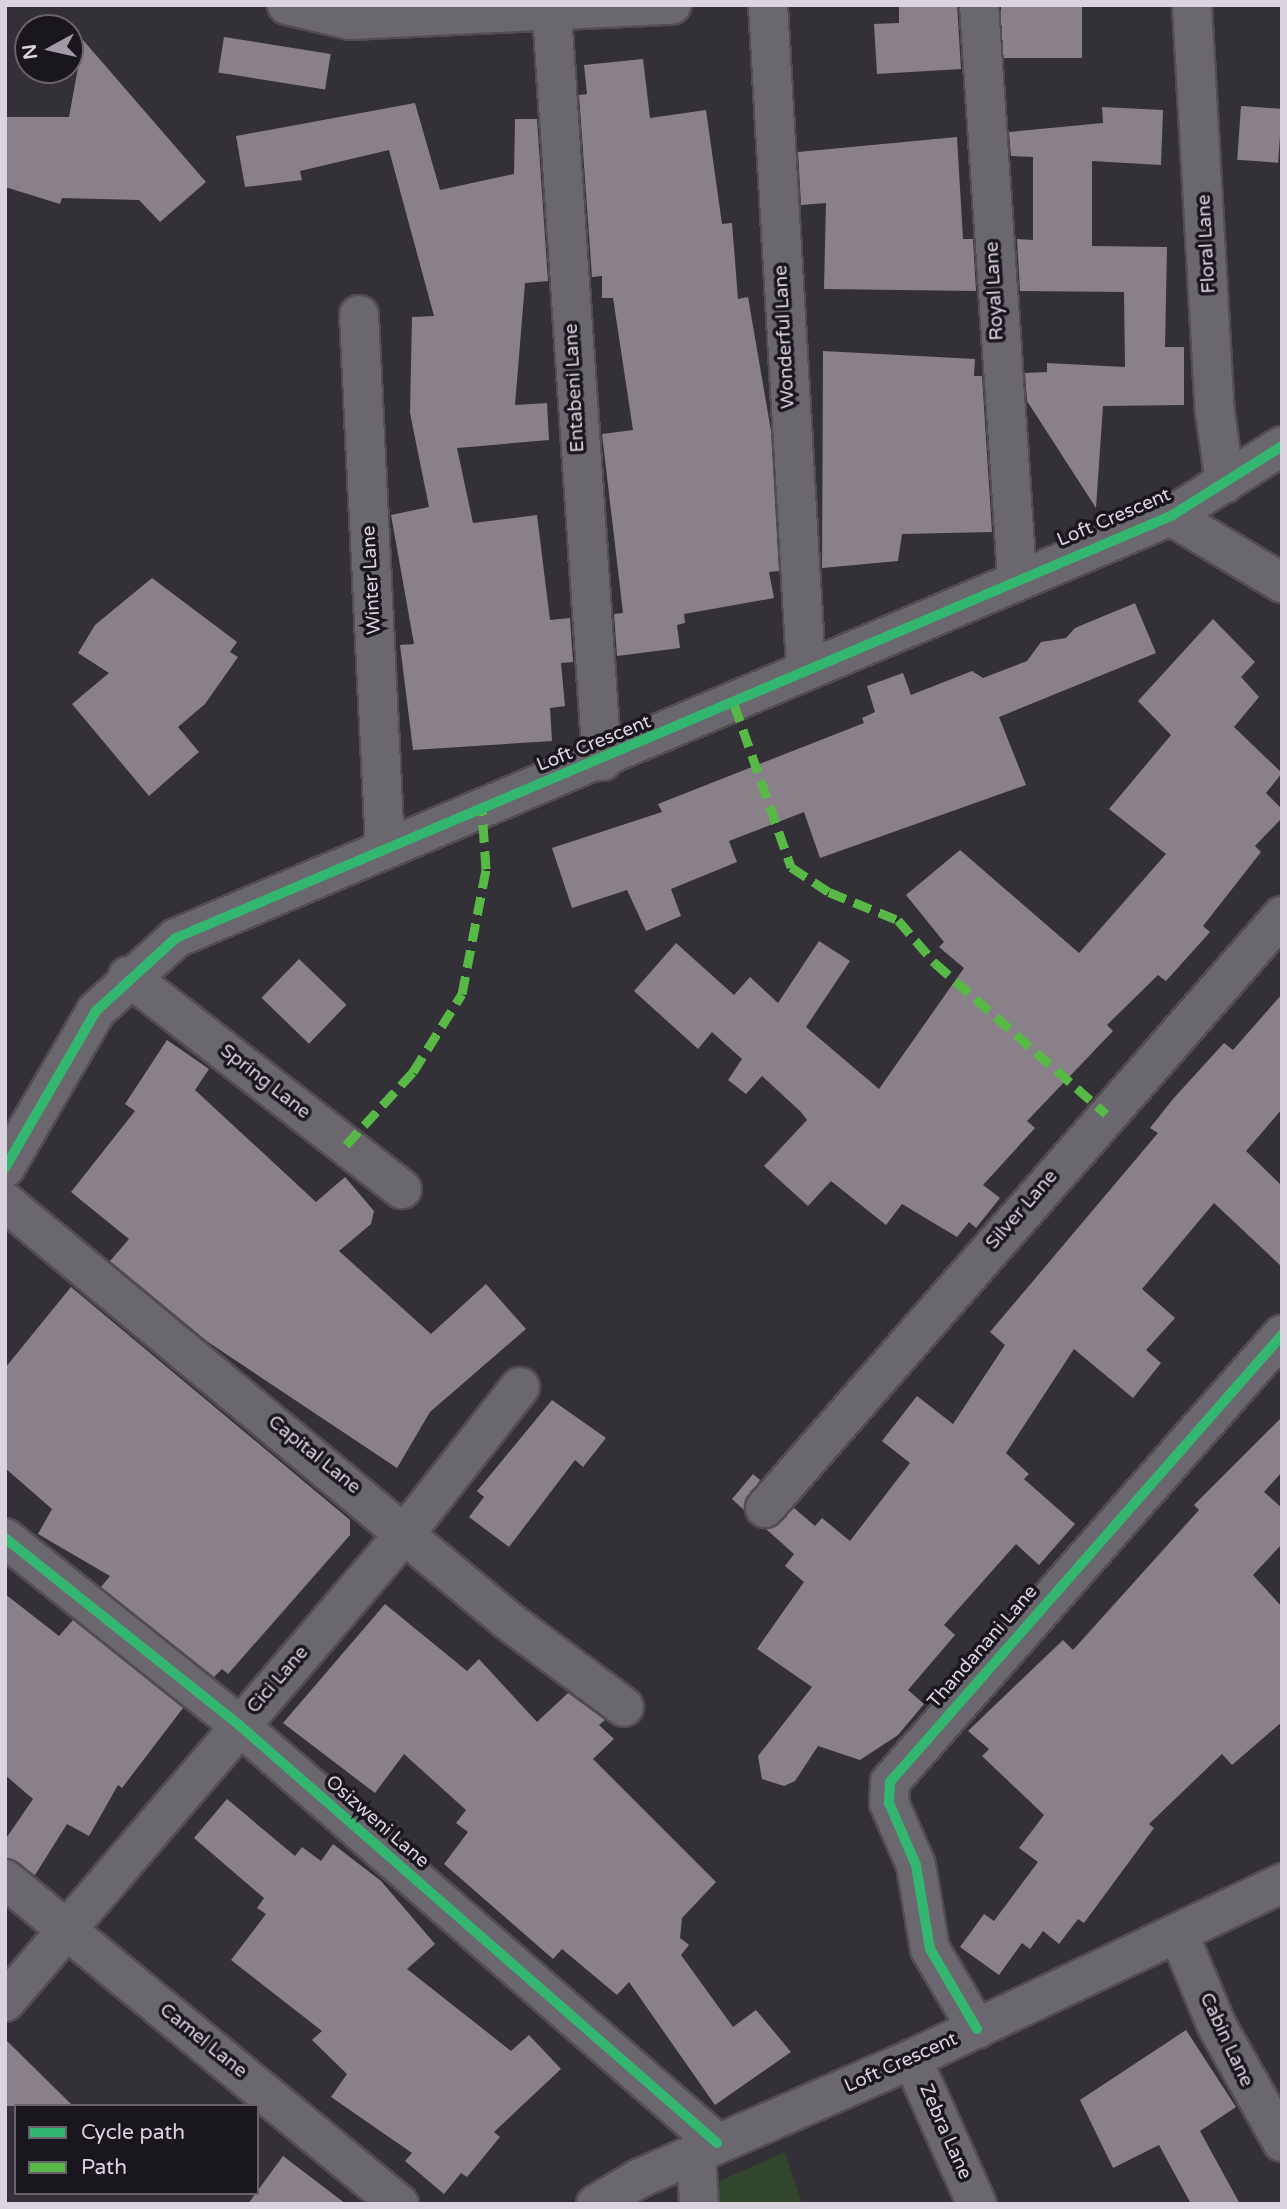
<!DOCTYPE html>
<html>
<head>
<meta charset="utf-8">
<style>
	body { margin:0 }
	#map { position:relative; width:1287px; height:2209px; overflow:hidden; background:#343038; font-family:"Varela Round",sans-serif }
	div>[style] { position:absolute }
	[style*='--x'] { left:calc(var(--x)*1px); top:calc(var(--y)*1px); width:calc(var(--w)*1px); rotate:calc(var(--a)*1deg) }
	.green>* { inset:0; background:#31462b }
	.building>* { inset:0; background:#89808a; transform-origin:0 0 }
	.roads { filter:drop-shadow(2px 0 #524d55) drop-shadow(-2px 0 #524d55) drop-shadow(0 2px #524d55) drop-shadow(0 -2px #524d55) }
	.minor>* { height:38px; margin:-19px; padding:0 19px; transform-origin:19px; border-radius:19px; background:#6a676e }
	.quiet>* { height:9px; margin-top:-4.5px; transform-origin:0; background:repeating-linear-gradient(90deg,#58b947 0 18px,transparent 0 27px) }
	.cycleway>* { height:10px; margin:-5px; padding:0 5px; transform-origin:5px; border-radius:5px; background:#33b770 }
	span { translate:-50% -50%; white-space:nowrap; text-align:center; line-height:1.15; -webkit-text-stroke:7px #1a161e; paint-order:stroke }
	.street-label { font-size:19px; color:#dad4df }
	.frame { position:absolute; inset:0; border:7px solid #dad4df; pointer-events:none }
	.legend { position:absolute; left:14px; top:2104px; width:245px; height:91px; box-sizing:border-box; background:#1a161e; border:2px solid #67626b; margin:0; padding:9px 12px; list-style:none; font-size:21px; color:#dad4df }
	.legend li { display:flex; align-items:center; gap:14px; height:35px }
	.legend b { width:35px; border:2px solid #67626b }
	.north { position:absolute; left:14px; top:14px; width:70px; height:70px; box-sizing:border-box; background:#1a161e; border:2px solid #67626b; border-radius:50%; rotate:262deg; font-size:19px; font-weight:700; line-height:28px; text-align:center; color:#dad4df }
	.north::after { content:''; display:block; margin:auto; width:24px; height:32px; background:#a09ba5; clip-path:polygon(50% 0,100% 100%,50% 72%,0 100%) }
</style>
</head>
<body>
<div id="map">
	<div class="green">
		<div style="clip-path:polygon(785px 2152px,802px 2204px,716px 2204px,715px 2183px)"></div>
	</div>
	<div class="building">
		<div style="clip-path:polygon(899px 5px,957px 5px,961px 69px,877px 74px,874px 24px,899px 23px)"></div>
		<div style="left:1001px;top:5px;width:81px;height:53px"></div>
		<div style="left:224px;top:37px;width:108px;height:36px;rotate:9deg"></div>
		<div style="clip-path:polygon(83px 40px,206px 182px,160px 222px,139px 200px,62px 198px,60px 204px,5px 187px,5px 117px,69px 117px)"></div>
		<div style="clip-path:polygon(643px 59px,650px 118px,706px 110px,722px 224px,732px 223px,738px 299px,748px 297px,771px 431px,779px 571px,769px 572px,774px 598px,684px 614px,685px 623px,677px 625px,680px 648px,617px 656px,614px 614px,623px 613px,602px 434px,633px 430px,613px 298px,602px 298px,602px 276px,592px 277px,579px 95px,587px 94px,584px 65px)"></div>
		<div style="clip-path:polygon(415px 103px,440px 190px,514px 174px,515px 119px,537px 119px,548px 281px,525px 283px,515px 405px,547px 403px,549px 440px,457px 448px,473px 523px,537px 515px,550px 620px,570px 618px,573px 662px,561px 663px,565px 706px,550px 708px,552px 741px,413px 750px,400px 645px,414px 644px,391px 515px,429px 507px,410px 413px,412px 317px,434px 316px,389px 150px,300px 171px,302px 180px,245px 187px,236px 136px)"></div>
		<div style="left:1241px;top:106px;width:41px;height:54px;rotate:4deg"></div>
		<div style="clip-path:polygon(1102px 107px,1163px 110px,1161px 165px,1092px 161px,1092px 246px,1167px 247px,1165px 347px,1184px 347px,1184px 405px,1103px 406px,1096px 508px,1027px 401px,1025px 373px,1047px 372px,1047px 363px,1125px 367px,1124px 292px,1020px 291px,1017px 239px,1033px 240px,1033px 157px,1011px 156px,1009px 132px,1103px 123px)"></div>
		<div style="clip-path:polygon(957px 137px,963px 239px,973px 239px,976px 291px,824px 289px,826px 203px,801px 205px,798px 152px)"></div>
		<div style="clip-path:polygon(823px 351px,975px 359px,974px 376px,982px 376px,992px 532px,902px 534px,898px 561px,822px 568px)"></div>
		<div style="clip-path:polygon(152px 578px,237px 642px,230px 652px,238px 657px,205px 704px,178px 727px,199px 752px,149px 796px,72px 704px,109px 673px,78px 653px,95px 625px)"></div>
		<div style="clip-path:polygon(1135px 603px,1156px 653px,999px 717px,1026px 785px,820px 858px,804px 812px,729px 841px,737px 862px,671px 889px,681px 916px,646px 931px,627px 890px,572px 908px,552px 848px,662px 812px,658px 804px,864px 723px,862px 718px,875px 712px,867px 686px,903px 673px,911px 695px,972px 671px,983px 678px,1027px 661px,1041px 642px,1066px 638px,1075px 628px)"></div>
		<div style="clip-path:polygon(1213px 619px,1255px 662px,1241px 677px,1259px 697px,1234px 727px,1282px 773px,1266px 793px,1282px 809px,1282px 818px,1255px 846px,1261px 852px,1203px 926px,1210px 932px,1166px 981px,1158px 975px,1107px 1025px,1113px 1031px,1027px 1121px,1035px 1128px,983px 1185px,1000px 1198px,976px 1228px,969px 1222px,957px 1237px,902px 1204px,886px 1225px,831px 1181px,808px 1206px,764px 1166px,807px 1120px,801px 1112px,762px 1076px,746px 1094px,728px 1080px,742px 1059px,712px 1032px,698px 1049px,634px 991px,676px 943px,734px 995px,750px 977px,778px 1003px,819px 941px,850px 961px,806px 1027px,879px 1089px,964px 968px,939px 947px,944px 942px,906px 895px,960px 850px,1079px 953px,1166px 854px,1109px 809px,1171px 735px,1138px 701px)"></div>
		<div style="left:299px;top:959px;width:66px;height:54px;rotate:44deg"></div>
		<div style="clip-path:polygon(1282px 994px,1282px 1109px,1246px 1151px,1282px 1186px,1282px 1267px,1214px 1203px,1142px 1289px,1175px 1318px,1146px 1350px,1161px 1363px,1133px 1398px,1074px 1349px,1006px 1453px,1029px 1474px,1024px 1479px,1075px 1524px,1039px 1565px,1016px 1544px,944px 1625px,955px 1635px,908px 1690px,924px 1704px,898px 1735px,860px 1760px,818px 1746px,795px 1781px,784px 1786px,762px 1779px,758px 1756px,812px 1687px,757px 1649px,804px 1582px,785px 1566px,794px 1554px,766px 1529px,794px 1508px,815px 1526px,822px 1518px,850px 1541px,910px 1463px,882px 1441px,917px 1396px,953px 1424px,1005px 1345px,990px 1332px,1158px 1133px,1150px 1128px,1173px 1099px,1224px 1043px,1233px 1050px)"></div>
		<div style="clip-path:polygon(167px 1040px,209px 1069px,195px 1090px,316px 1202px,345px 1177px,374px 1211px,371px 1224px,339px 1251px,431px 1334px,486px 1284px,526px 1329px,430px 1412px,397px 1468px,208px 1342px,110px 1261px,129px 1239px,71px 1192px,135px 1111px,125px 1104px)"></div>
		<div style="clip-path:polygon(71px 1287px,350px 1520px,350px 1535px,228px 1674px,222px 1669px,214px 1677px,101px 1587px,110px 1576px,38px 1534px,52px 1509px,5px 1468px,5px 1368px)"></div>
		<div style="clip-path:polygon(552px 1400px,606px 1438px,583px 1467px,575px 1460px,509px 1547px,469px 1517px,484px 1497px,477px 1491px)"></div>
		<div style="clip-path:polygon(1282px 1417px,1282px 1472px,1264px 1492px,1282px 1508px,1282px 1544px,1253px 1575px,1282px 1607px,1282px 1722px,1232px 1765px,1222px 1754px,1149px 1824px,1154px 1828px,1084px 1923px,1078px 1919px,1059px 1944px,1043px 1931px,1030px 1949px,1022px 1943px,999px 1975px,960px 1947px,984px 1914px,994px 1921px,1038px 1862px,1019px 1848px,1044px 1815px,982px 1756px,989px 1749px,968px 1731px,1063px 1640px,1073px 1650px,1199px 1510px,1194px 1505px)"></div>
		<div style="clip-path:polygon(753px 1474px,760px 1480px,744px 1510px,732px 1499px)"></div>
		<div style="clip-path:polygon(5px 1594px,59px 1636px,73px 1620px,183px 1708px,122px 1788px,118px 1785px,89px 1836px,67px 1824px,35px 1875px,5px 1858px,5px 1840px,33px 1799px,5px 1775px)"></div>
		<div style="clip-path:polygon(385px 1604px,467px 1671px,479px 1659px,537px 1722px,568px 1693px,605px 1720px,599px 1725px,614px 1739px,593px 1759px,716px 1882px,682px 1918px,680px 1938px,689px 1945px,681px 1955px,733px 2027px,756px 2010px,791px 2052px,715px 2105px,629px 1982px,617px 1995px,562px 1949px,553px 1959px,444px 1864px,468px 1832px,456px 1823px,466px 1810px,404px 1754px,375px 1793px,283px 1723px)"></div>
		<div style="clip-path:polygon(227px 1799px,295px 1856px,302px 1847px,321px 1861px,333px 1844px,381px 1881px,435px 1944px,407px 1969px,511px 2051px,529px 2035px,561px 2069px,494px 2132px,500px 2137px,467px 2177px,461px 2173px,444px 2194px,405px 2161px,412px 2153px,331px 2097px,347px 2074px,312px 2040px,322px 2031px,231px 1960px,266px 1914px,257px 1908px,264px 1898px,194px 1838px)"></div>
		<div style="clip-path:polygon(1186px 2030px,1236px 2107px,1200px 2131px,1240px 2204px,1191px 2204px,1159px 2145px,1113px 2168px,1080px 2100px)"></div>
		<div style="clip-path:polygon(5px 2039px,73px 2106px,5px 2106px)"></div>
		<div style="clip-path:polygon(283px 2156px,346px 2204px,248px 2204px)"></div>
	</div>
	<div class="roads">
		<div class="minor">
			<div style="--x:287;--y:5;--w:65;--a:13.4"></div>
			<div style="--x:350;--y:20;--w:322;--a:-2.7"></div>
			<div style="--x:768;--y:5;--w:664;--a:86.72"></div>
			<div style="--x:979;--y:5;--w:572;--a:86.19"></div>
			<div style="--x:1192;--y:5;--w:408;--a:86.8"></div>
			<div style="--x:1215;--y:412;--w:72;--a:82"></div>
			<div style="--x:552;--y:14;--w:749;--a:86.17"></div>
			<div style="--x:359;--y:315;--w:532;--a:87.2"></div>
			<div style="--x:1171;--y:516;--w:130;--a:31.1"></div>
			<div style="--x:128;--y:976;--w:347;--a:37.9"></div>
			<div style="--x:5;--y:1168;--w:181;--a:-59.9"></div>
			<div style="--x:96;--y:1011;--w:108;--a:-42.4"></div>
			<div style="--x:176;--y:938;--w:1081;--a:-22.98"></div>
			<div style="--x:1171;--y:516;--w:131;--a:-32.2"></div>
			<div style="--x:5;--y:1202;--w:652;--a:39.77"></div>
			<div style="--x:506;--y:1619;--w:147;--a:36.7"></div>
			<div style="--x:765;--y:1508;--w:786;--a:-48.87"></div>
			<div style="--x:5;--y:1538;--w:300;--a:38.6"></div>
			<div style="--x:239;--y:1725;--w:635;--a:41.17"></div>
			<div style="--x:5;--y:1879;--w:511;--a:39.52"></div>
			<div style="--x:1179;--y:1935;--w:99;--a:67.3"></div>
			<div style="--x:1217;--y:2026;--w:133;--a:60.7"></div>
			<div style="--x:5;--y:2002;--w:619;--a:-49.52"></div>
			<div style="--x:407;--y:1531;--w:183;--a:-51.9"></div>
			<div style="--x:977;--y:2029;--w:93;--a:-120.4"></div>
			<div style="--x:930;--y:1949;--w:85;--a:-99.5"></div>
			<div style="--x:916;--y:1865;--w:68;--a:-113.5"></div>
			<div style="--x:889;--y:1803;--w:21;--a:-87"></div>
			<div style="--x:890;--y:1782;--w:595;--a:-48.75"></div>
			<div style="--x:912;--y:2059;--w:159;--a:65.9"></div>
			<div style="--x:696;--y:2152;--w:52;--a:86.7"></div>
			<div style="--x:596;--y:2204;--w:51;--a:-30.6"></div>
			<div style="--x:640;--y:2178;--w:297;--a:-23.6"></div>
			<div style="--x:912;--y:2059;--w:410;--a:-25.4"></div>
		</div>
	</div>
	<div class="quiet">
		<div style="--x:734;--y:704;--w:173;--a:70.7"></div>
		<div style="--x:791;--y:867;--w:45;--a:33.3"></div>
		<div style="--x:829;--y:892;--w:74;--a:22.1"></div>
		<div style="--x:898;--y:920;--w:57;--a:49.3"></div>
		<div style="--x:935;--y:963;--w:228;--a:41.4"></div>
		<div style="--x:346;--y:1145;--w:99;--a:-47.5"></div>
		<div style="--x:413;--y:1072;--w:92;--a:-57.9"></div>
		<div style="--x:462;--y:994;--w:127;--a:-79.1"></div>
		<div style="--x:486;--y:869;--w:61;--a:-93.8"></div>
	</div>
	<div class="cycleway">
		<div style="--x:5;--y:1168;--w:181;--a:-59.9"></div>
		<div style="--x:96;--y:1011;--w:108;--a:-42.4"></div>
		<div style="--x:176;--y:938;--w:1081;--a:-22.98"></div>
		<div style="--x:1171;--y:516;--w:131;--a:-32.2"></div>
		<div style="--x:5;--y:1538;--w:300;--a:38.6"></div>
		<div style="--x:239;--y:1725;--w:635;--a:41.17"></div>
		<div style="--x:977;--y:2029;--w:93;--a:-120.4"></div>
		<div style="--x:930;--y:1949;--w:85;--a:-99.5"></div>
		<div style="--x:916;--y:1865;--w:68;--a:-113.5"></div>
		<div style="--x:889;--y:1803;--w:21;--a:-87"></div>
		<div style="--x:890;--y:1782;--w:595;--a:-48.75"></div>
	</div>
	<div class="street-label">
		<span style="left:1207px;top:244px;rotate:-93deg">Floral Lane</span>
		<span style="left:995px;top:291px;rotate:-93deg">Royal Lane</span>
		<span style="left:785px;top:337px;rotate:-93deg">Wonderful Lane</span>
		<span style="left:575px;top:388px;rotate:-93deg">Entabeni Lane</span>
		<span style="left:1114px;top:518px;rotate:-23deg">Loft Crescent</span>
		<span style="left:372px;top:580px;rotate:-93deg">Winter Lane</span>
		<span style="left:594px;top:744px;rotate:-22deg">Loft Crescent</span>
		<span style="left:265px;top:1082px;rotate:38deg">Spring Lane</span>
		<span style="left:1022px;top:1210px;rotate:-49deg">Silver Lane</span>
		<span style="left:314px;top:1455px;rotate:39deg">Capital Lane</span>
		<span style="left:983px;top:1647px;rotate:-49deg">Thandanani Lane</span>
		<span style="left:278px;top:1680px;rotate:-49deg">Cici Lane</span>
		<span style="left:377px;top:1822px;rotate:41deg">Osizweni Lane</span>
		<span style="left:1226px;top:2040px;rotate:65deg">Cabin Lane</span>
		<span style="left:203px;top:2041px;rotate:39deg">Camel Lane</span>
		<span style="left:901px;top:2063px;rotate:-24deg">Loft Crescent</span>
		<span style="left:945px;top:2132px;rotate:66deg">Zebra Lane</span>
	</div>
	<div class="frame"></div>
	<ul class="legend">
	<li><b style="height:9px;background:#33b770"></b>Cycle path</li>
	<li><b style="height:9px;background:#58b947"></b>Path</li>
	</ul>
	<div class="north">N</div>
</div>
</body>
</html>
